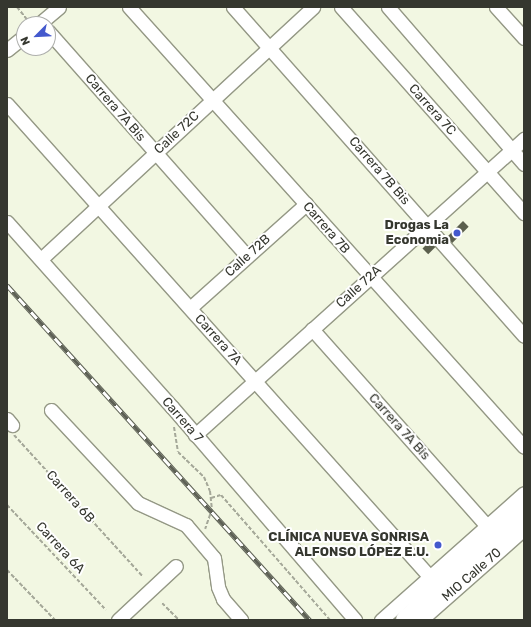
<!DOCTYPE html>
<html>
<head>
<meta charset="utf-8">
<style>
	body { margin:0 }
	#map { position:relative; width:531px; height:627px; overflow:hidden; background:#f2f7e2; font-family:Rubik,sans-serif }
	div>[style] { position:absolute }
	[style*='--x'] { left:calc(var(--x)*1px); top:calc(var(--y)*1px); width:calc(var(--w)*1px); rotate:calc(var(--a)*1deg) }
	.building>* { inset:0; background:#5b5f4d; transform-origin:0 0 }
	.path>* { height:2px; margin-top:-1px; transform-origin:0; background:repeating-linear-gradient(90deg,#a5a899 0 4px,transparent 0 6px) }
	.roads { filter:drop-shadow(1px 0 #949885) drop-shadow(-1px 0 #949885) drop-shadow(0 1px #949885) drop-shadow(0 -1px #949885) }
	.minor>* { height:13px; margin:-6.5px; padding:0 6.5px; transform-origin:6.5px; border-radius:6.5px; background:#fff }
	.highway>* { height:20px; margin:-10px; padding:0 10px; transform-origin:10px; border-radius:10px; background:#fff }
	.rail>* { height:4.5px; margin-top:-2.25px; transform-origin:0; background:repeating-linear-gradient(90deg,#fff 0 9px,#5d6055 0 18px); box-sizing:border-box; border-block:1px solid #5d6055 }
	.dots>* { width:11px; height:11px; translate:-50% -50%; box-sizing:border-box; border:2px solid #fff; border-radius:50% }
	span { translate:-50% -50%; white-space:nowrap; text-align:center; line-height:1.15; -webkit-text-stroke:4px #fff; paint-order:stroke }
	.street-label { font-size:13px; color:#35372f }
	.poi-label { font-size:13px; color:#35372f; font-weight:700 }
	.right { translate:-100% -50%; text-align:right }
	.frame { position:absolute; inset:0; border:8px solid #35372f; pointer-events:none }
	.north { position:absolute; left:16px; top:16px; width:40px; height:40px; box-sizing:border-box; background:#fff; border:1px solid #aeafac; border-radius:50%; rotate:246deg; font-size:11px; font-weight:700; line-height:16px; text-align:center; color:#35372f }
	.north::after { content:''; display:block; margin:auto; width:14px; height:18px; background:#4459cd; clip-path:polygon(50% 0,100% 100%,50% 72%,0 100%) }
</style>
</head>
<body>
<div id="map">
	<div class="building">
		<div style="left:463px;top:221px;width:8px;height:25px;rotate:45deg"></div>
		<div style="left:431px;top:240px;width:8px;height:12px;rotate:45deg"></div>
	</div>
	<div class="path">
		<div style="--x:17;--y:7;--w:19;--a:51"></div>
		<div style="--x:174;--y:427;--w:25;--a:81"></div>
		<div style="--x:178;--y:452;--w:36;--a:44"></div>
		<div style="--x:204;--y:477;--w:15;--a:67"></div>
		<div style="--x:210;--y:491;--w:18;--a:84"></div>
		<div style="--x:212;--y:509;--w:21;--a:109"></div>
		<div style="--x:14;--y:435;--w:192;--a:47.7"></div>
		<div style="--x:211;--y:498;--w:10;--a:-17"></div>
		<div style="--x:221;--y:495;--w:166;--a:48.9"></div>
		<div style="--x:7;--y:505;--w:144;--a:46.7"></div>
		<div style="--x:7;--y:570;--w:69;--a:46.2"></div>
		<div style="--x:162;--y:603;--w:24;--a:45"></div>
	</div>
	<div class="roads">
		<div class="minor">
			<div style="--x:129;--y:7;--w:591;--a:48.08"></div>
			<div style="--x:233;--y:7;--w:439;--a:48.5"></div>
			<div style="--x:341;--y:7;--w:276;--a:48.4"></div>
			<div style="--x:388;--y:7;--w:208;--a:49.1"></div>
			<div style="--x:496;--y:7;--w:42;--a:47.9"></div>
			<div style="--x:39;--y:24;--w:26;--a:-40"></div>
			<div style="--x:48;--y:31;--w:300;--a:48.5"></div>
			<div style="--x:7;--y:50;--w:22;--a:-39"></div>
			<div style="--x:7;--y:104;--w:633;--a:48.2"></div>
			<div style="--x:7;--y:222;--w:248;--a:48.3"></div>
			<div style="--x:172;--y:407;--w:281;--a:49.3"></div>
			<div style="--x:41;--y:259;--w:371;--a:-42.8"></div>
			<div style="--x:190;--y:308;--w:156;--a:-41.9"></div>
			<div style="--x:312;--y:329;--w:262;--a:48.4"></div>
			<div style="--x:51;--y:410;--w:127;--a:46.9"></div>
			<div style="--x:138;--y:503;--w:53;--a:24.6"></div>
			<div style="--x:186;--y:525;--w:43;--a:49.7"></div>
			<div style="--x:214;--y:558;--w:29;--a:82"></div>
			<div style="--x:218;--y:587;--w:13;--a:67"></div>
			<div style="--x:223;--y:599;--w:28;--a:49"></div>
			<div style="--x:7;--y:419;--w:8;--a:50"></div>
			<div style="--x:195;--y:435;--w:443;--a:-42"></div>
			<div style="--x:118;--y:620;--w:79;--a:-43"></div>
			<div style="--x:381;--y:620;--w:191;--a:-41.6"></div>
			<div style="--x:421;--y:620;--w:137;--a:-41.5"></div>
		</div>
		<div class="highway">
			<div style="--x:406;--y:620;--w:161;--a:-42.7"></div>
		</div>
	</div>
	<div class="rail">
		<div style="--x:7;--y:285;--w:452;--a:47.9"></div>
	</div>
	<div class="dots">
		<div style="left:457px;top:233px;background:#4459cd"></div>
		<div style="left:438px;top:545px;background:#4459cd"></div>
	</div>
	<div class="street-label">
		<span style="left:115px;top:108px;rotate:49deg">Carrera 7A Bis</span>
		<span style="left:432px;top:110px;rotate:48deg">Carrera 7C</span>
		<span style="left:177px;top:133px;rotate:-43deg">Calle 72C</span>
		<span style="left:379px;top:171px;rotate:49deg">Carrera 7B Bis</span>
		<span style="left:326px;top:228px;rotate:49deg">Carrera 7B</span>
		<span style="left:248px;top:256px;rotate:-42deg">Calle 72B</span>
		<span style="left:359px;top:287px;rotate:-42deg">Calle 72A</span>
		<span style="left:218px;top:340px;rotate:48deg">Carrera 7A</span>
		<span style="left:182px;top:420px;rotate:49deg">Carrera 7</span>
		<span style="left:399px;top:427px;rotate:48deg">Carrera 7A Bis</span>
		<span style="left:70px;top:497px;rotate:48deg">Carrera 6B</span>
		<span style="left:60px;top:548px;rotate:47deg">Carrera 6A</span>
		<span style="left:472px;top:575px;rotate:-41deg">MIO Calle 70</span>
	</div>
	<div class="poi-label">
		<span class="right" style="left:449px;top:233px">Drogas La<br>Economia</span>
		<span class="right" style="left:429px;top:545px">CLÍNICA NUEVA SONRISA<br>ALFONSO LÓPEZ E.U.</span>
	</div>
	<div class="frame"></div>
	<div class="north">N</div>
</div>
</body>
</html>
